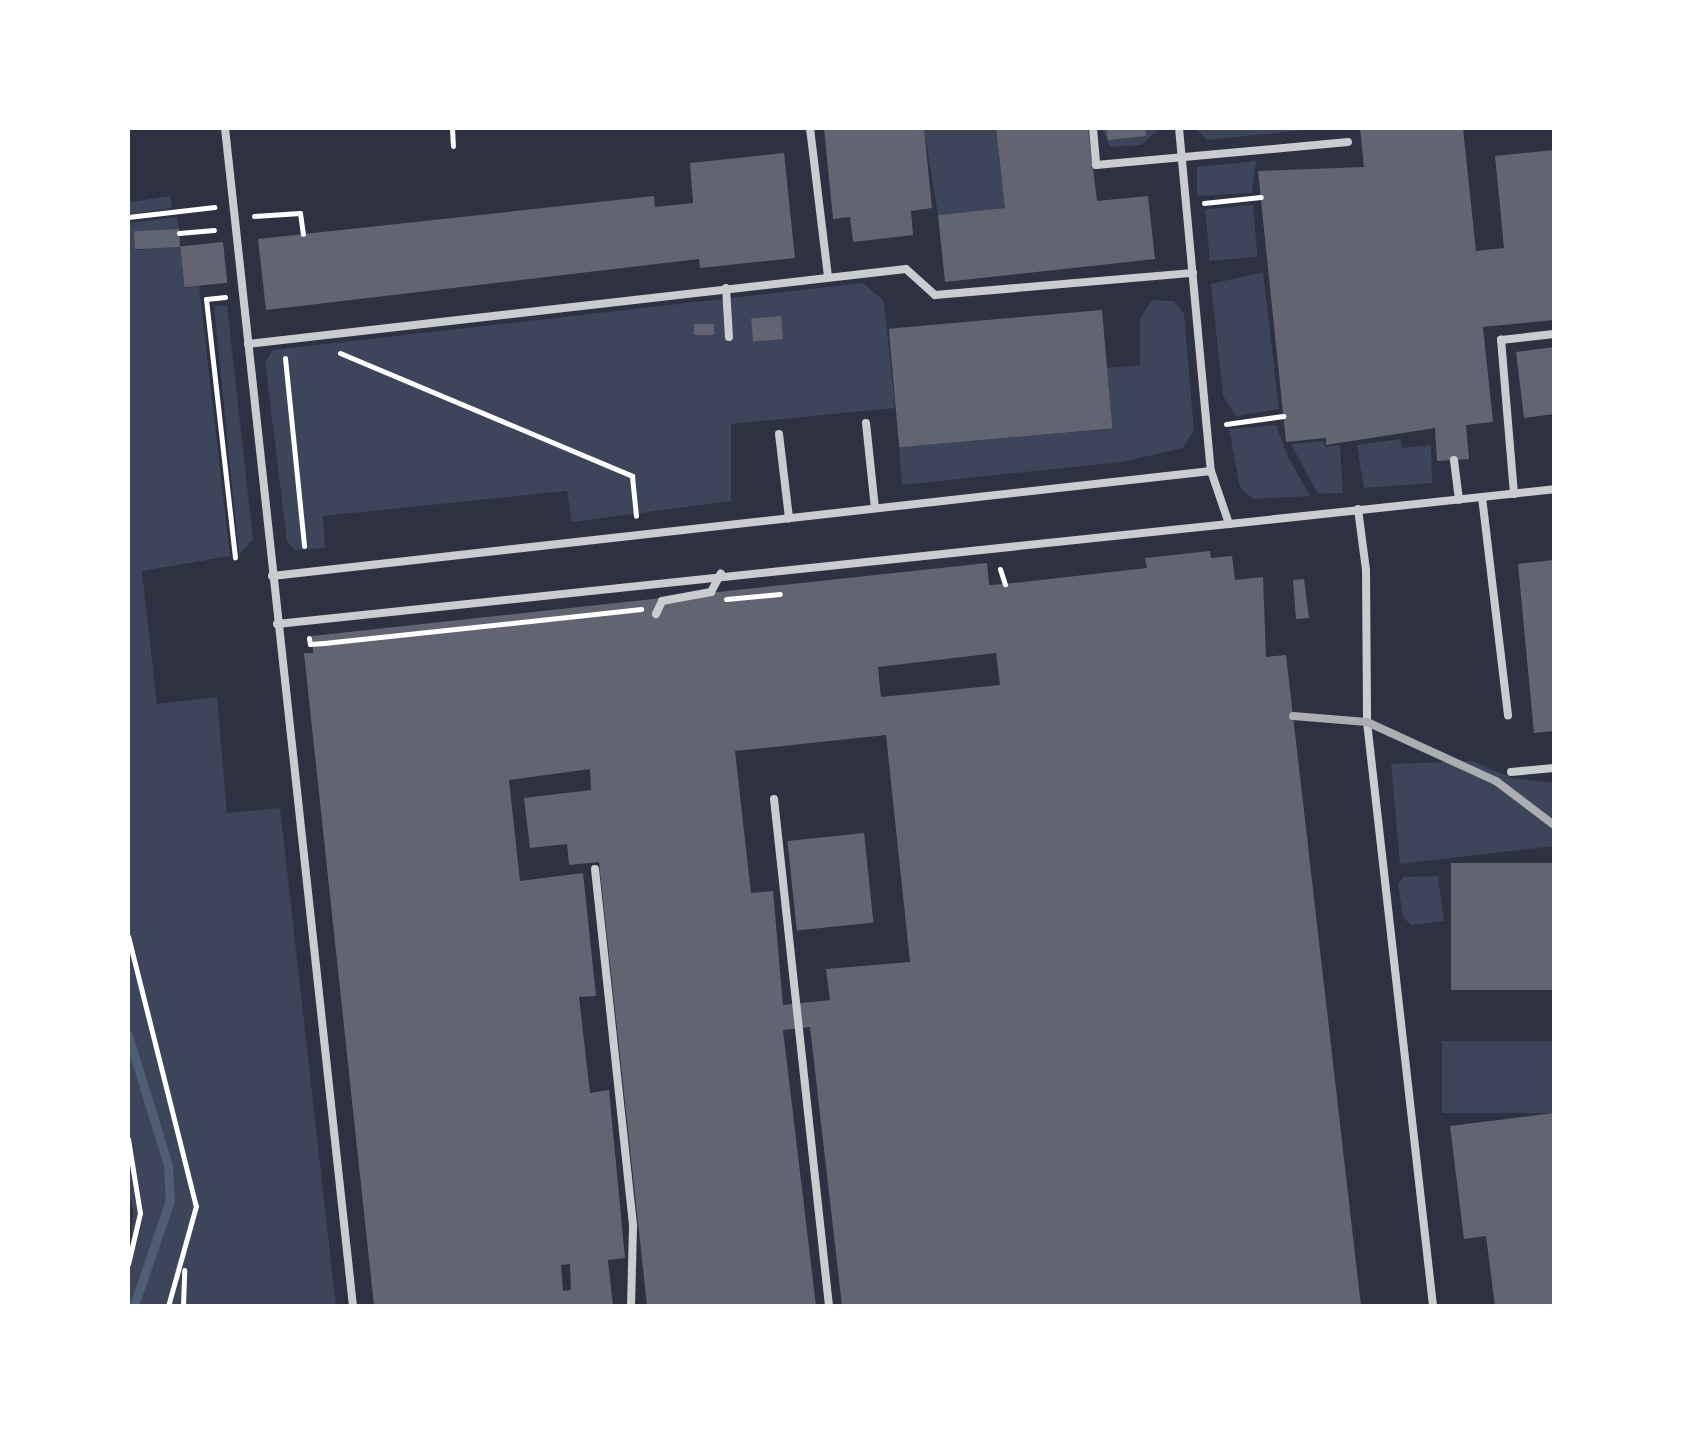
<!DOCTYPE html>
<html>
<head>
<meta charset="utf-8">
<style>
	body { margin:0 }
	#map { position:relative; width:1682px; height:1434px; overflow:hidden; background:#2d3142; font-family:"PT Sans",sans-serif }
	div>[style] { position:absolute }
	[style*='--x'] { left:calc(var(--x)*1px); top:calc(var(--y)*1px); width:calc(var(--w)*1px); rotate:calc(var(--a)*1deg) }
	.green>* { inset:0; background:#3c4559; transform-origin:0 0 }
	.stream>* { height:9px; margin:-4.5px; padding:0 4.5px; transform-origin:4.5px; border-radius:4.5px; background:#4f5d75 }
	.building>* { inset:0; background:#626471; transform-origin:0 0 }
	.path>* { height:5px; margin:-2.5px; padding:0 2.5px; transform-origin:2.5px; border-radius:2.5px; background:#fff }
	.service>* { height:8px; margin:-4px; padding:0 4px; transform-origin:4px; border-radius:4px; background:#caccd0 }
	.rail>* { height:8px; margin:-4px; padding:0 4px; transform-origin:4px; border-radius:4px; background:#abadb3 }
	span { translate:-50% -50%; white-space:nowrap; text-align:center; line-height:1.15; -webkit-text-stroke:8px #fff; paint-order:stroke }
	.frame { position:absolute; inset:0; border:130px solid #fff; pointer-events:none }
</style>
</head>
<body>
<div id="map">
	<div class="green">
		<div style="clip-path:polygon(924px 128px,996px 128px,1005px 208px,938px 215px)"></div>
		<div style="clip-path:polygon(1102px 128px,1160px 128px,1141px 145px,1110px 147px)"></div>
		<div style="clip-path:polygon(1195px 128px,1323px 128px,1207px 140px)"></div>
		<div style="clip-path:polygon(1256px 161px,1252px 193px,1197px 196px,1197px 167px)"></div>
		<div style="left:170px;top:196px;width:12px;height:42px;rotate:81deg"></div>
		<div style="left:1253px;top:205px;width:52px;height:48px;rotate:85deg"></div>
		<div style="clip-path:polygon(177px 217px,179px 229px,135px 233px,136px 250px,180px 247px,185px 288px,199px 286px,230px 556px,142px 571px,157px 704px,217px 697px,227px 813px,280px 808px,336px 1306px,128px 1306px,133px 1211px,128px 1187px,128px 223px)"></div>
		<div style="clip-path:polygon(1263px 272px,1279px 409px,1236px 416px,1223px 396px,1211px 284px)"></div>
		<div style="clip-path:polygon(863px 283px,884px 301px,895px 408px,731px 424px,731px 501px,572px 522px,567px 491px,323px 516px,325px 548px,295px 550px,287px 541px,265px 362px,273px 350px)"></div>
		<div style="clip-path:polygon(1152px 300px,1174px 301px,1184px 314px,1194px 430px,1183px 448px,1122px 462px,902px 485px,899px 447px,1112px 429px,1107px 368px,1140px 365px,1140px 318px)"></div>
		<div style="clip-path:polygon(227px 305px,253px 539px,239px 555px,214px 306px)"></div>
		<div style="clip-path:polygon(1276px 425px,1288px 457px,1310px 496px,1253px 499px,1240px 488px,1229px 429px)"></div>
		<div style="clip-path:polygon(1401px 439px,1402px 448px,1431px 445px,1432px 483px,1364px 488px,1357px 445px)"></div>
		<div style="clip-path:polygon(1323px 441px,1325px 447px,1340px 445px,1343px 493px,1318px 494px,1291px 444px)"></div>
		<div style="clip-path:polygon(1472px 761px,1512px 778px,1554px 783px,1554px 846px,1400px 864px,1391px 764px)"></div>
		<div style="clip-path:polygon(1438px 876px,1444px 921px,1412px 925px,1403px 918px,1398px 884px,1404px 877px)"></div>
		<div style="left:1554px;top:1041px;width:72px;height:112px;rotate:90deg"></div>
	</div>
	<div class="stream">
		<div style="--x:128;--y:1035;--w:136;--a:72.9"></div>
		<div style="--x:168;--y:1165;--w:35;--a:87"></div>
		<div style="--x:170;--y:1200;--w:112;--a:108.8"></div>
	</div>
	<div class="building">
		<div style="clip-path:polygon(824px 128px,924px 128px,932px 208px,911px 211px,913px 235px,853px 242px,850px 217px,833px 219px)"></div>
		<div style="clip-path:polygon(996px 128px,1088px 128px,1097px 201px,1148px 196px,1155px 259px,945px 282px,938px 215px,1005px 208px)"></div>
		<div style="clip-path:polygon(1106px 128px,1145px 128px,1146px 136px,1108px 140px)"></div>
		<div style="clip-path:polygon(1360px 128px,1463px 128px,1476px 251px,1504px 248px,1495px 156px,1554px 150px,1554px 320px,1483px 327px,1493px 422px,1466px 425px,1469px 459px,1437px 461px,1435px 428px,1326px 445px,1326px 438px,1286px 442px,1258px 171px,1364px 167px)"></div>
		<div style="clip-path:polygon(784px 153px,795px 258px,700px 268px,699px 259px,266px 310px,258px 239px,654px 196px,655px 207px,693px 203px,690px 163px)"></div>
		<div style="left:179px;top:229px;width:18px;height:45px;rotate:87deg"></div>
		<div style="left:223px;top:242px;width:41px;height:43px;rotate:84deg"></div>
		<div style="left:1102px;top:310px;width:119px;height:214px;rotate:85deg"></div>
		<div style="left:781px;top:316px;width:23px;height:30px;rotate:85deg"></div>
		<div style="left:714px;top:324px;width:11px;height:20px;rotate:90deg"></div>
		<div style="clip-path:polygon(1554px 347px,1554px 414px,1524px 418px,1516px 352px)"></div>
		<div style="clip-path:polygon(evenodd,1210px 551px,1211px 558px,1232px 556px,1235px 580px,1263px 577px,1266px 657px,1286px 655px,1361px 1306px,842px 1306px,810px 1027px,783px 1030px,816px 1306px,647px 1306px,599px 862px,569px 865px,567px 844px,530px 848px,524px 798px,591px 790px,590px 769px,509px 780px,520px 881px,583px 873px,596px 996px,579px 997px,590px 1093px,609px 1090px,625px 1258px,608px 1260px,613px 1306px,374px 1306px,304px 653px,313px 653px,312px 636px,987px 563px,989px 585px,1005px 584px,1147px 568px,1145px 558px,1210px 551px,996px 653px,1000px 685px,881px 697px,878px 667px,996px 653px,1210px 551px,886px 735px,910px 962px,826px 969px,830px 1000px,783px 1005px,773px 891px,751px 893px,735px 751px,886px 735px,1210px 551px,570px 1264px,571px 1290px,563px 1291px,561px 1265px,570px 1264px)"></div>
		<div style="clip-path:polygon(1554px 560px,1554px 731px,1534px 733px,1518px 564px)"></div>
		<div style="clip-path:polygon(1304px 579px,1309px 618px,1296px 619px,1293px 580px)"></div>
		<div style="left:864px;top:833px;width:90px;height:77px;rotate:84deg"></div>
		<div style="left:1554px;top:863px;width:127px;height:103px;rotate:90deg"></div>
		<div style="clip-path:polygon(1554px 1113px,1554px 1306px,1495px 1306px,1486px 1236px,1464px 1239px,1450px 1126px)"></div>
	</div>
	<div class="path">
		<div style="--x:452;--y:128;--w:18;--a:87"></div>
		<div style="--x:1204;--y:203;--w:57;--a:-6"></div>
		<div style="--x:254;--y:216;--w:46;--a:-3.7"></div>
		<div style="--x:300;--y:213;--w:21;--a:82"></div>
		<div style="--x:128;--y:217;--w:87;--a:-6.6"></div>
		<div style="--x:179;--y:233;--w:35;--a:-5"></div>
		<div style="--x:225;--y:297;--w:19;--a:174"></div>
		<div style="--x:206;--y:299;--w:260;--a:83.6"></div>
		<div style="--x:340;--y:353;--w:317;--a:22.8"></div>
		<div style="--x:632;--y:476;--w:40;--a:84.3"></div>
		<div style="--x:285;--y:358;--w:189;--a:84.2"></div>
		<div style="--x:1226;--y:424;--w:58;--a:-8"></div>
		<div style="--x:1000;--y:569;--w:16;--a:72"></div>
		<div style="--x:726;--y:599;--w:54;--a:-5.3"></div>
		<div style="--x:309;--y:638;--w:6;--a:81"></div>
		<div style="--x:310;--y:644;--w:14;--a:-4"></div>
		<div style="--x:324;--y:643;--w:319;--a:-6.1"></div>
		<div style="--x:128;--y:936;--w:278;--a:75.9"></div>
		<div style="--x:196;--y:1206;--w:104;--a:105.6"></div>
		<div style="--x:128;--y:1139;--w:75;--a:80.8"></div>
		<div style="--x:140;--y:1213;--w:52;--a:103.2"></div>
		<div style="--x:183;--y:1306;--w:36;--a:-88"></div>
	</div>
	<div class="service">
		<div style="--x:225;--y:128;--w:1185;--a:83.8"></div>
		<div style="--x:810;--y:128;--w:150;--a:83.1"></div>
		<div style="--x:1093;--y:128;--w:37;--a:85"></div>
		<div style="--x:1096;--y:165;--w:253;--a:-5.2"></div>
		<div style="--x:1179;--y:128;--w:344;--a:84.7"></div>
		<div style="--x:1211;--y:471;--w:56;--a:71.2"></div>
		<div style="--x:1229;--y:524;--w:327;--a:-6.1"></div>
		<div style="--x:726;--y:288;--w:49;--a:86.5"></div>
		<div style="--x:248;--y:344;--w:662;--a:-6.5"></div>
		<div style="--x:906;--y:269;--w:39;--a:42"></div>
		<div style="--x:935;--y:295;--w:259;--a:-4.9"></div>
		<div style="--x:866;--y:423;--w:85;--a:84"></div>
		<div style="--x:779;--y:434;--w:85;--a:83.2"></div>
		<div style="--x:1454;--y:460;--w:40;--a:82.9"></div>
		<div style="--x:1514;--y:494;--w:155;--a:-94.8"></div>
		<div style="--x:1501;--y:340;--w:53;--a:-6.5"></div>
		<div style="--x:1482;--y:497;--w:220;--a:83.2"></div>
		<div style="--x:1358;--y:509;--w:62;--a:82.5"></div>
		<div style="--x:1366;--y:570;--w:152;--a:89.6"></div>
		<div style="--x:1367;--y:722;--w:588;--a:83.55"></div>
		<div style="--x:272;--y:576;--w:945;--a:-6.38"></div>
		<div style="--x:656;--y:614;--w:14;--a:-65"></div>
		<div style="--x:662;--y:601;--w:50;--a:-10.4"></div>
		<div style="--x:711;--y:592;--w:21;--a:-62"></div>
		<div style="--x:277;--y:624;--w:957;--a:-6"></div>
		<div style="--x:1511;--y:772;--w:43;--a:-5.3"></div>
		<div style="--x:774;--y:799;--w:510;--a:83.81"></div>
		<div style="--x:595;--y:869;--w:359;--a:83.9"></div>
		<div style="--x:633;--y:1226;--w:80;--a:91.4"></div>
	</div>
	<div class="rail">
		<div style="--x:1293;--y:716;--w:74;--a:4.6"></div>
		<div style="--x:1367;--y:722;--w:142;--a:24.6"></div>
		<div style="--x:1496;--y:781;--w:73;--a:37.2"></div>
	</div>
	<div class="frame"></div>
</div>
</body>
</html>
